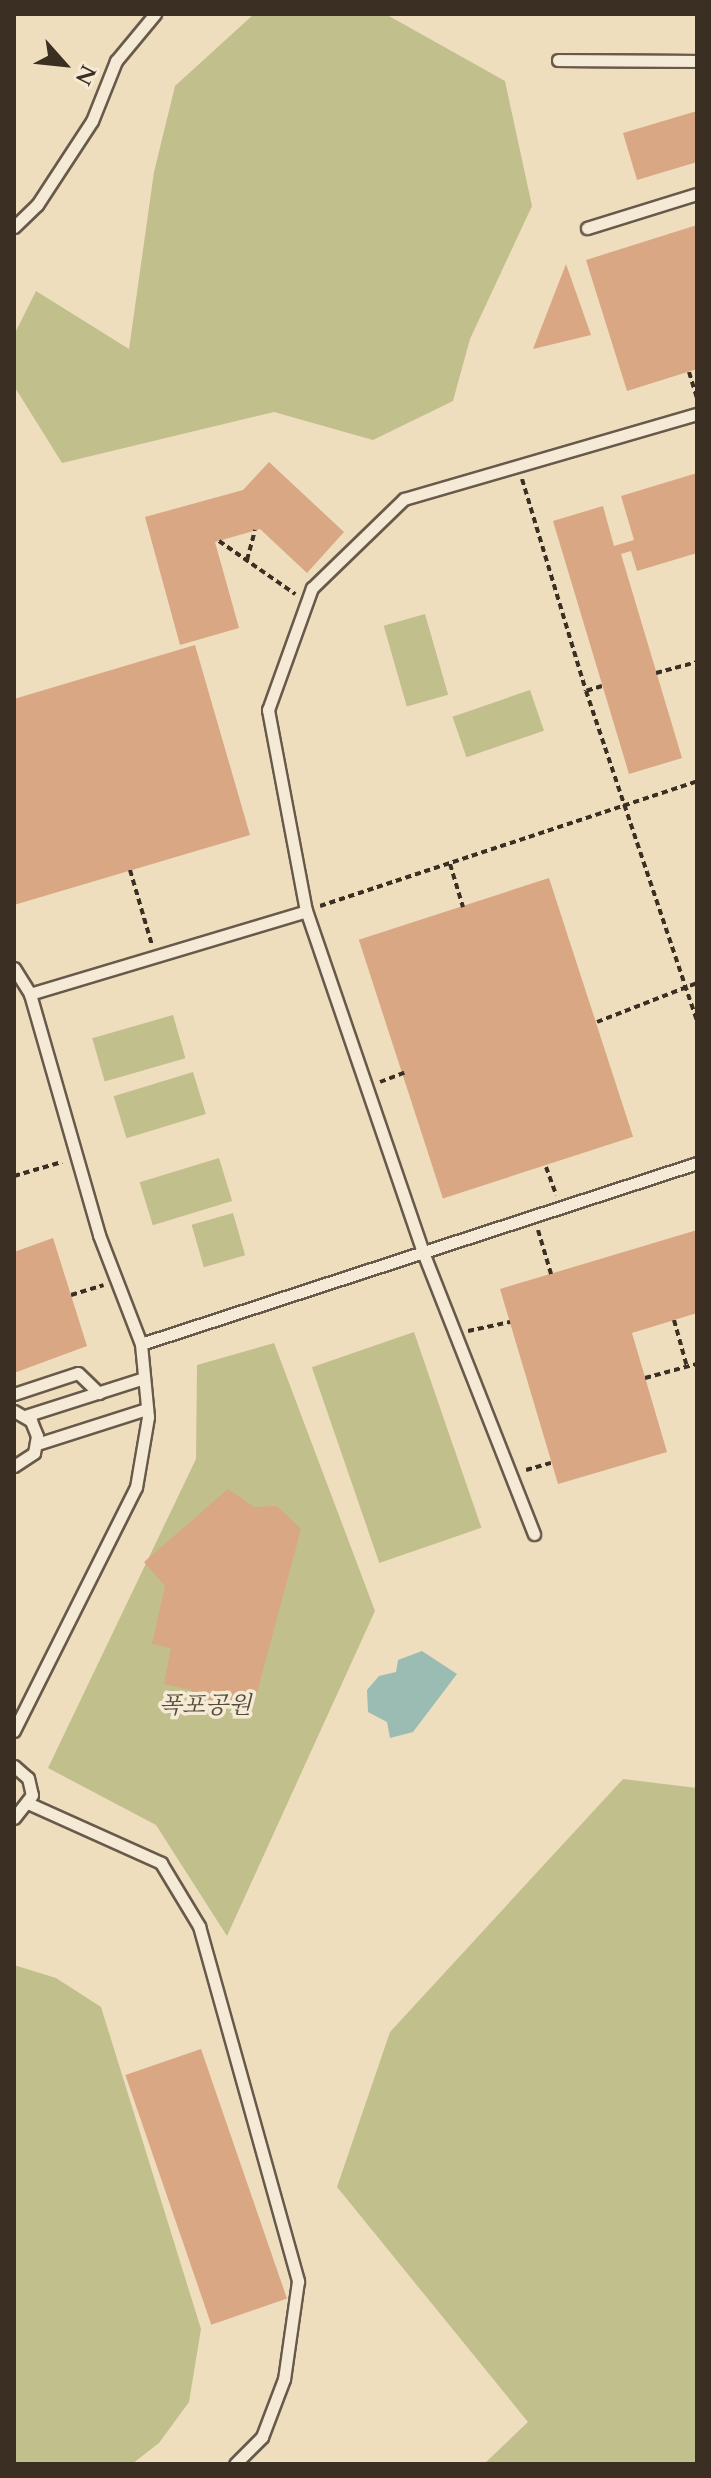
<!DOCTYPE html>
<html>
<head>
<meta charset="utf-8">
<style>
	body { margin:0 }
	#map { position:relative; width:711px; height:2478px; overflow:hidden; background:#efdebe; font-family:Cardo,"Noto Serif KR",serif }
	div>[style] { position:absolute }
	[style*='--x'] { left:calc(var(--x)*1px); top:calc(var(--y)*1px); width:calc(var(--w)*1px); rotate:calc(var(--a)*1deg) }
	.green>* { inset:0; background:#c1bf8c; transform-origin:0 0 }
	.water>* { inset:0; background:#9abcb2 }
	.building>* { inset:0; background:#d9a783; transform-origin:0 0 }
	.path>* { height:4px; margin-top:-2px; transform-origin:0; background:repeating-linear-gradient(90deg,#3b2e23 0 6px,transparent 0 10px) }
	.roads { filter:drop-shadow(2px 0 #685a4a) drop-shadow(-2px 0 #685a4a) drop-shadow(0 2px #685a4a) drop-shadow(0 -2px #685a4a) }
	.service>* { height:11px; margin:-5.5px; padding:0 5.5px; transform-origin:5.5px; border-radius:5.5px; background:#f5ead5 }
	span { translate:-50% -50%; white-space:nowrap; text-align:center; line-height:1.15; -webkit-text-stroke:7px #f5ead5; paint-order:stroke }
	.park-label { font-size:24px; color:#564b38; font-style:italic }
	.frame { position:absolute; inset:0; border:16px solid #3b2e23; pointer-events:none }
	.north { position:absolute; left:24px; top:24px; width:80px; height:80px; -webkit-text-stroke:6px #f5ead5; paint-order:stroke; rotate:117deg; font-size:22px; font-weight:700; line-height:32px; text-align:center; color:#3b2e23 }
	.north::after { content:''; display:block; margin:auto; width:28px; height:36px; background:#3b2e23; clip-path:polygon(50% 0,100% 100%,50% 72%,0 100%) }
</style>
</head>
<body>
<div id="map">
	<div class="green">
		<div style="clip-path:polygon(254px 14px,389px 16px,505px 81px,532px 206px,470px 339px,453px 401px,373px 440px,274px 412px,62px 463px,14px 386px,14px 335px,36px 291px,129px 349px,154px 172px,175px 86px)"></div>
		<div style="left:425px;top:614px;width:84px;height:43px;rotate:74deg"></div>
		<div style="left:530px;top:690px;width:43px;height:82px;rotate:71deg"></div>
		<div style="left:173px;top:1015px;width:45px;height:84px;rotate:74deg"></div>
		<div style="left:193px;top:1072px;width:44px;height:83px;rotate:73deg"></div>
		<div style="left:219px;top:1158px;width:45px;height:83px;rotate:73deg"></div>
		<div style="left:233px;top:1213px;width:44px;height:43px;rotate:74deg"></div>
		<div style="left:414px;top:1332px;width:207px;height:108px;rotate:71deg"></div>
		<div style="clip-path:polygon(274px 1343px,375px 1611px,227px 1936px,156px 1825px,48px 1768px,196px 1459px,197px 1365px)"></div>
		<div style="clip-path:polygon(623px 1779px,697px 1788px,697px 2464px,484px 2464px,528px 2422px,337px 2187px,390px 2032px)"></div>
		<div style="clip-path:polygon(14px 1965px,56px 1978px,101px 2007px,201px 2329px,189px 2402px,159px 2443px,132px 2464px,14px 2464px)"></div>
	</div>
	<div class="water">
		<div style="clip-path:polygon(422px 1651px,457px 1674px,413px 1732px,390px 1738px,387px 1722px,368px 1712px,367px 1690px,379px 1676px,396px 1672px,398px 1660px)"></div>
	</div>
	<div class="building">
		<div style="clip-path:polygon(697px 111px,697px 162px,637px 180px,623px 133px)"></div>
		<div style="clip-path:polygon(697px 225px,697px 369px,627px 391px,586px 260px)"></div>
		<div style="clip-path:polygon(566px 264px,591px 335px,533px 349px)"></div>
		<div style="clip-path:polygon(269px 462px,344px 532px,307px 573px,260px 529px,215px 542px,239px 628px,180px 645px,145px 517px,243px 490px)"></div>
		<div style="clip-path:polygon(697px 473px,697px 553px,637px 571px,631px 551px,621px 554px,682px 758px,629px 774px,553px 521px,603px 506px,614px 546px,634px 540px,621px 496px)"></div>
		<div style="clip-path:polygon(195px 645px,250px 835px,14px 905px,14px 699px)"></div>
		<div style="left:549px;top:878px;width:272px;height:200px;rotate:72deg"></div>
		<div style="clip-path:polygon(697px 1230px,697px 1313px,632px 1333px,667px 1452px,558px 1484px,500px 1289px)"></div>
		<div style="clip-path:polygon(53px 1238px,87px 1346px,14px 1373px,14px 1252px)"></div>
		<div style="clip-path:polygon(228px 1489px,254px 1507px,277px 1506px,301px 1529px,256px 1696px,217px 1711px,191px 1690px,164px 1684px,171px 1648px,152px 1644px,165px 1586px,144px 1562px)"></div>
		<div style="left:201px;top:2049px;width:264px;height:80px;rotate:71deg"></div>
	</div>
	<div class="path">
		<div style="--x:689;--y:372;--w:27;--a:73"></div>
		<div style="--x:522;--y:479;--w:221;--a:73.2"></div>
		<div style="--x:219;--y:541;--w:93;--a:34.9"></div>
		<div style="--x:247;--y:560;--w:31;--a:-75"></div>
		<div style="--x:656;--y:673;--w:42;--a:-15"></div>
		<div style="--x:602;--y:686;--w:17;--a:163"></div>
		<div style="--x:586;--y:691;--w:348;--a:71.4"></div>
		<div style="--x:450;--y:864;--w:45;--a:73.2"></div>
		<div style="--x:130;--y:870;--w:78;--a:73.7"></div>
		<div style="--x:320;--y:906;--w:397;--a:-18.3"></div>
		<div style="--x:597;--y:1022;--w:107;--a:-21.3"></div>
		<div style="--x:380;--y:1082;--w:26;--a:-21"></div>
		<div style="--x:546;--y:1167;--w:30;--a:70"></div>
		<div style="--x:14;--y:1176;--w:50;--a:-16.3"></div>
		<div style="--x:538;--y:1230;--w:46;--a:73.5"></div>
		<div style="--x:71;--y:1295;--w:34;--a:-17"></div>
		<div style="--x:674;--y:1320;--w:49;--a:74.5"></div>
		<div style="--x:468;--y:1331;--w:43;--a:-12.1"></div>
		<div style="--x:645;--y:1378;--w:54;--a:-15.1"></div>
		<div style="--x:526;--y:1470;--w:26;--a:-16"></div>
	</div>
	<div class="roads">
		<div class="service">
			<div style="--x:558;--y:60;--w:139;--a:0.4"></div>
			<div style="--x:14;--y:227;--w:32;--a:-44"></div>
			<div style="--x:37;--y:205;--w:100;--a:-56.8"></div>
			<div style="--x:92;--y:121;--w:65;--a:-68.2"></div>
			<div style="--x:116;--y:61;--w:61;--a:-50.3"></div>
			<div style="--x:587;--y:228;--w:115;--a:-17.2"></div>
			<div style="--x:14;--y:968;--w:31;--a:58"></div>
			<div style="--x:30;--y:994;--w:251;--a:74"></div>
			<div style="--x:99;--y:1235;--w:117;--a:68.9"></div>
			<div style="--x:141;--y:1344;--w:73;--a:84.5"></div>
			<div style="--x:148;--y:1417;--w:71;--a:99.7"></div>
			<div style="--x:136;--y:1487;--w:273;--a:116.6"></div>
			<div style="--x:30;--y:994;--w:288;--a:-16.7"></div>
			<div style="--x:141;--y:1344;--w:585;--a:-18.03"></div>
			<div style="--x:14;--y:1394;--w:67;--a:-18.2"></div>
			<div style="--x:78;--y:1373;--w:29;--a:44"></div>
			<div style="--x:14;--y:1411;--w:20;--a:30"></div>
			<div style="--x:31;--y:1421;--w:16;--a:68"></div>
			<div style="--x:37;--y:1436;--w:17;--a:100"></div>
			<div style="--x:34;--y:1453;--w:24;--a:147"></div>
			<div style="--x:25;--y:1416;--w:125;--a:-17.7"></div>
			<div style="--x:37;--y:1444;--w:115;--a:-17.7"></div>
			<div style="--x:534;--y:1534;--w:303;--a:-111.5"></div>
			<div style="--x:423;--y:1252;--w:361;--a:-108.9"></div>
			<div style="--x:306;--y:911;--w:205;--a:-100.7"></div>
			<div style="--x:268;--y:710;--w:130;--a:-70.2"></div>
			<div style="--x:312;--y:588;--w:128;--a:-44.1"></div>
			<div style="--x:404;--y:499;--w:305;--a:-16.2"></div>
			<div style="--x:14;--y:1766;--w:18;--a:41"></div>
			<div style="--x:28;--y:1778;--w:17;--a:77"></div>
			<div style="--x:32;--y:1795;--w:29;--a:128"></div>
			<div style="--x:30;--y:1804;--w:144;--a:24.2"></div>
			<div style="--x:161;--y:1863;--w:74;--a:58.9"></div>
			<div style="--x:199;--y:1926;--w:369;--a:74.4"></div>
			<div style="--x:298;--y:2281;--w:99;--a:98.1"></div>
			<div style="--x:284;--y:2379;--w:62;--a:110.8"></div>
			<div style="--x:262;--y:2437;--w:38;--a:135"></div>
		</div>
	</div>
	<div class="park-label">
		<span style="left:205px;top:1706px">폭포공원</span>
	</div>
	<div class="frame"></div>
	<div class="north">N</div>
</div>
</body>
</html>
